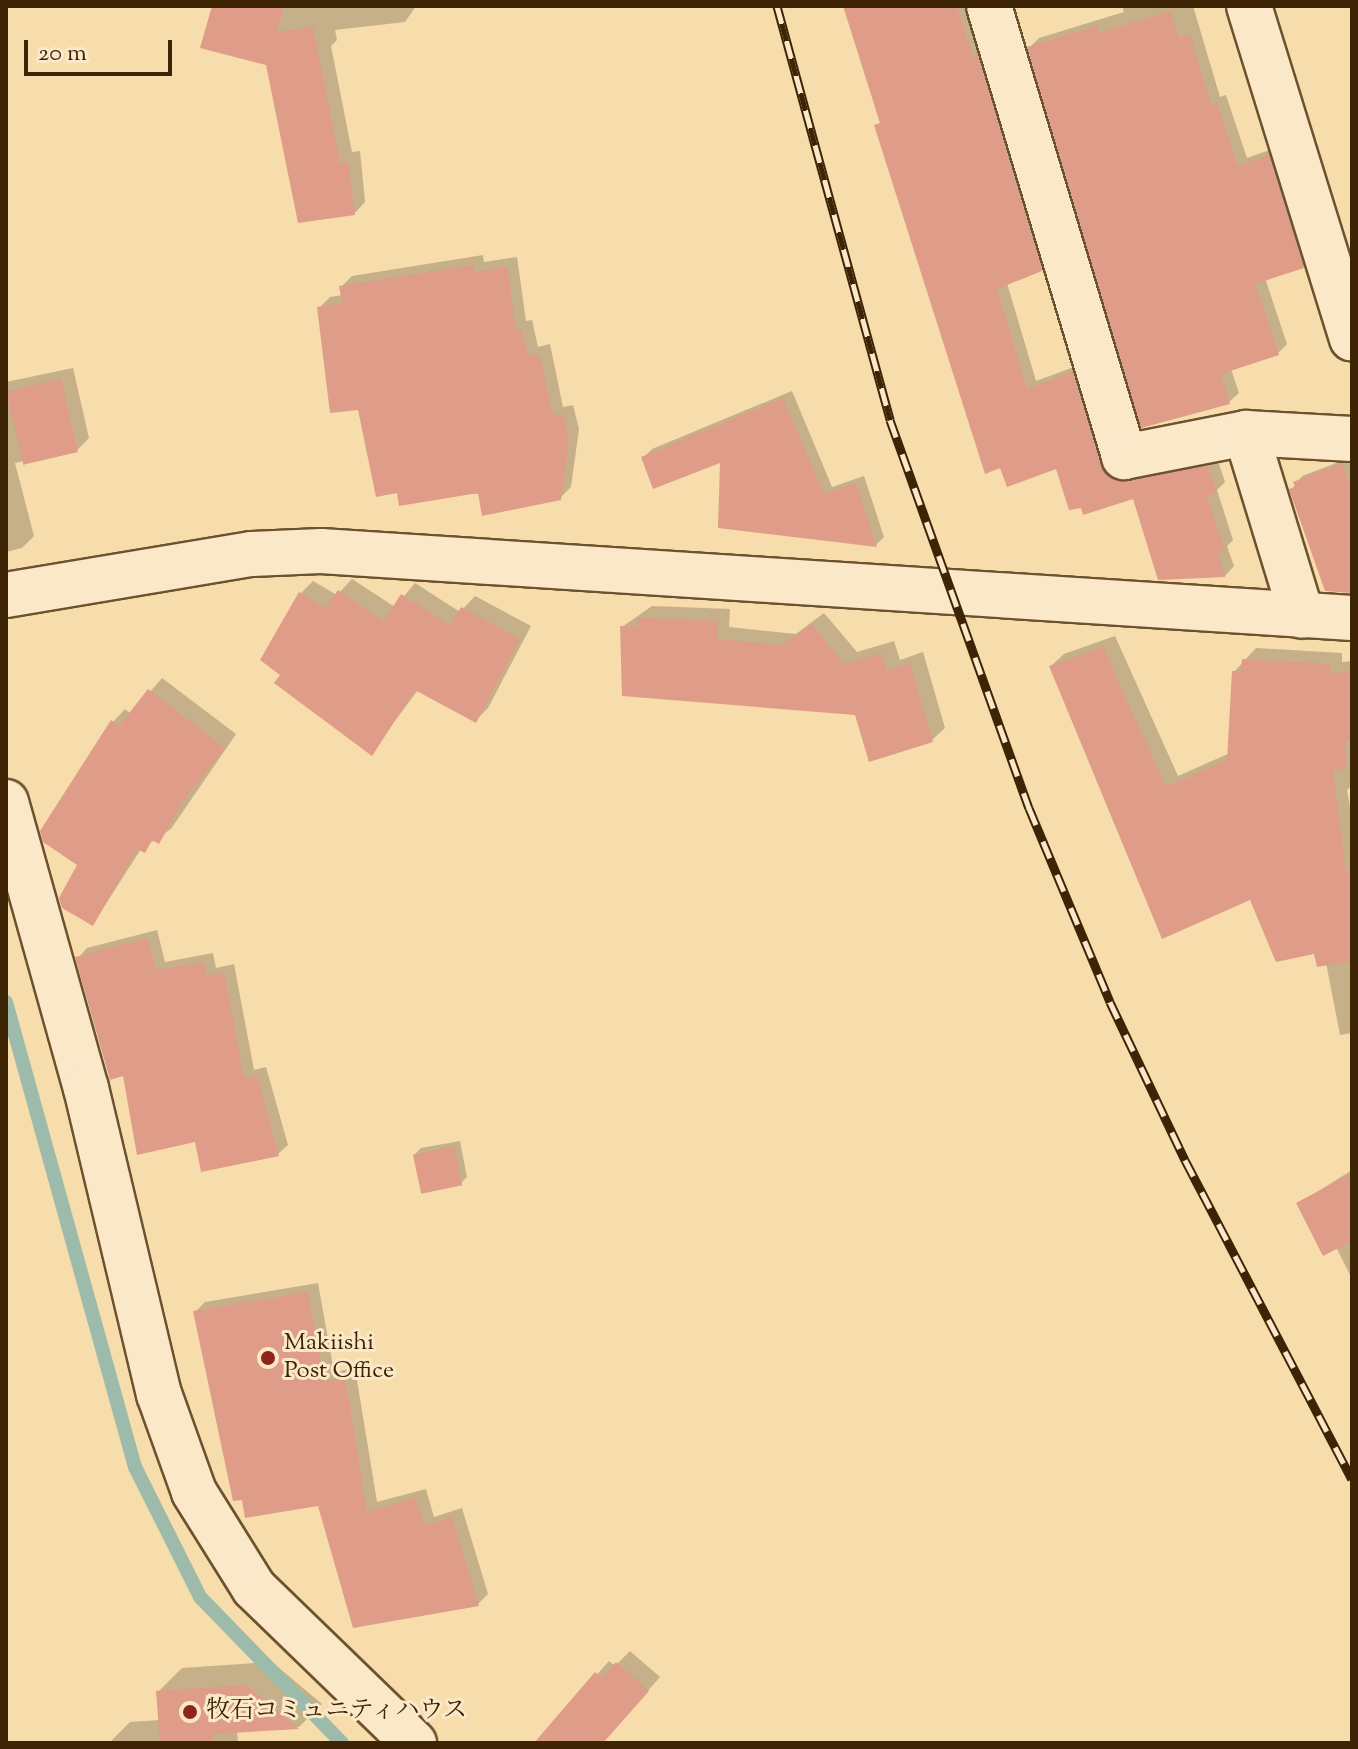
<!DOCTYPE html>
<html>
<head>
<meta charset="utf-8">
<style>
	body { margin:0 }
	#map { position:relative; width:1358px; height:1749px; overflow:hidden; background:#f7dcac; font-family:"Sorts Mill Goudy","Noto Serif JP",serif }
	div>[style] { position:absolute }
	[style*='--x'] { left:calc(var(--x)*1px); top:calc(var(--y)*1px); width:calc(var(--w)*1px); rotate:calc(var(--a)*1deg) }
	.shadow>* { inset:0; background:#0003 }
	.stream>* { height:14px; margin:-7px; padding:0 7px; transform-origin:7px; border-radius:7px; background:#9dbbab }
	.building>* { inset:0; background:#df9c88; transform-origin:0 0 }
	.roads { filter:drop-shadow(2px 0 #6c522e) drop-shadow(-2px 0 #6c522e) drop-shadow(0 2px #6c522e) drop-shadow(0 -2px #6c522e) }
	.minor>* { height:44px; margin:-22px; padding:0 22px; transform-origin:22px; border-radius:22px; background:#fae8c9 }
	.rail>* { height:9px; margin-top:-4.5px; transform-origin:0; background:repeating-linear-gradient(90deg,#fae8c9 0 18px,#3d2404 0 36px); box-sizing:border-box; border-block:2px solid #3d2404 }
	.dots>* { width:22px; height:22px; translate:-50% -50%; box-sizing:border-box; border:4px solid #fae8c9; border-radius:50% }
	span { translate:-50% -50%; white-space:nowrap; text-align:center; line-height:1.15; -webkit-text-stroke:6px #fae8c9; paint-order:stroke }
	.poi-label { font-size:24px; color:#3d2404 }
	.left { translate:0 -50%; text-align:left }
	.frame { position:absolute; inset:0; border:8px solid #3d2404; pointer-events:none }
	.scale { position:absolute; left:24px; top:40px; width:148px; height:36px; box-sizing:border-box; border:4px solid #3d2404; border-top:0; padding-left:10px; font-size:24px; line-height:28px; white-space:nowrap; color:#3d2404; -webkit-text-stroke:6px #fae8c9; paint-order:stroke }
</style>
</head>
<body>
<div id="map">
	<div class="shadow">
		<div style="clip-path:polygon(214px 6px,416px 6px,405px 22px,335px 30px,337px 40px,331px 46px,352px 152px,360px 151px,365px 202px,354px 214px,268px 64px)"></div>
		<div style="clip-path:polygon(847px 6px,969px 6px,1051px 260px,1041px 270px,1007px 283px,1036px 381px,1082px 364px,1109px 455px,1217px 458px,1225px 482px,1217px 490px,1233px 540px,1227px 546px,1234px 566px,1225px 576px,1160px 578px,1134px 497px,1057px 466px,1001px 465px)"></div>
		<div style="clip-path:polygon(1122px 6px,1193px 6px,1220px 97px,1226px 95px,1247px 158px,1278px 147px,1313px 257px,1303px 267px,1265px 278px,1287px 344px,1278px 353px,1231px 369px,1239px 393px,1229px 402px,1030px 47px,1039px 38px,1124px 12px)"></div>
		<div style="clip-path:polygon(483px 255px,484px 262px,517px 257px,526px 321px,532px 320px,538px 347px,550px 344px,563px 407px,573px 405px,579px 429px,571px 487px,560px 498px,399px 490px,319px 308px,330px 297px,343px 295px,342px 286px,352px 276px)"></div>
		<div style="clip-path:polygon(73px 368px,89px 438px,77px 450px,15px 463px,34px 536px,22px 548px,6px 552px,6px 382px)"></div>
		<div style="clip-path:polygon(792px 391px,832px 487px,864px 476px,884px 537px,876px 545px,720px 526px,722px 460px,643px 458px,652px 449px)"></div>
		<div style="clip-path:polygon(1347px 459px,1352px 465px,1352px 587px,1292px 489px,1302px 476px)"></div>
		<div style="clip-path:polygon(352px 579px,395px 607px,415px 583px,460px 612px,475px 596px,531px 626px,488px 708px,476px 720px,418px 690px,371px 753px,282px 675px,301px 593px,313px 581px,337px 595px)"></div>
		<div style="clip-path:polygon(652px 606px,730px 609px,729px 627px,796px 634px,824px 613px,857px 652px,894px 641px,900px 660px,923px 652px,945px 728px,932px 740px,622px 627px)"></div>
		<div style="clip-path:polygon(1115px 636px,1178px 776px,1230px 753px,1234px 672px,1256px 648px,1342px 653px,1342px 662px,1352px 661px,1352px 786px,1347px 790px,1352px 817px,1352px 1033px,1340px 1035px,1326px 963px,1251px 897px,1051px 666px,1064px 654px)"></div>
		<div style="clip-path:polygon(162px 678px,236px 734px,171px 829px,141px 849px,93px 924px,80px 864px,113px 722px,125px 709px,131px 714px)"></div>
		<div style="clip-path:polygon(157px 930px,165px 962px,213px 953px,216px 968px,234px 964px,254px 1070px,266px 1067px,288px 1145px,278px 1154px,197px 1140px,124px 1074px,78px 958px,87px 948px)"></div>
		<div style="clip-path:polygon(460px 1141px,467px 1177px,461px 1183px,415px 1154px,421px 1148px)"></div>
		<div style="clip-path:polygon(1352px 1170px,1352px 1279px,1336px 1247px,1298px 1204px)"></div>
		<div style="clip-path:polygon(318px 1283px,334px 1372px,355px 1368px,377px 1502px,426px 1489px,434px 1517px,462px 1508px,488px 1594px,478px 1604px,320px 1503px,195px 1312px,205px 1302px)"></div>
		<div style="clip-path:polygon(630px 1651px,660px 1677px,602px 1743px,536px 1743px,609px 1661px,615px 1666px)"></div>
		<div style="clip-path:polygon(272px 1662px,322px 1704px,299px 1727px,237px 1730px,238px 1743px,109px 1743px,130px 1722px,160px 1720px,158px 1692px,182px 1668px)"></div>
	</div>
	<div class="stream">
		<div style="--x:6;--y:1002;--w:483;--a:74.5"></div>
		<div style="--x:135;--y:1467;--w:145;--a:63.4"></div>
		<div style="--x:200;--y:1597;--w:204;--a:45.8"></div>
	</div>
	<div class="building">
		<div style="clip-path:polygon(212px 6px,284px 6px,277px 32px,313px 27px,340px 163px,348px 162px,355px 215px,298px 223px,266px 65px,200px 48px)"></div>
		<div style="clip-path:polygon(843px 6px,957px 6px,973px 56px,977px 54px,1042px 271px,997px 289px,1027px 389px,1072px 372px,1100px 464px,1116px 481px,1208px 466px,1217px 493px,1207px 496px,1225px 551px,1218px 554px,1225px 577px,1158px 580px,1133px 499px,1083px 515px,1081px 508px,1069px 510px,1056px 469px,1007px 487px,1000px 468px,985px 474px,874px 125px,880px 123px)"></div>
		<div style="clip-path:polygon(1170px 11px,1179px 38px,1190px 34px,1211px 105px,1217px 103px,1238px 166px,1269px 155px,1304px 268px,1255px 284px,1279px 355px,1221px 374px,1230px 404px,1141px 428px,1027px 47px,1097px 26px,1099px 33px)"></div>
		<div style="clip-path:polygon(473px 265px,474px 272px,507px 267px,516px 330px,521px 329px,528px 356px,539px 354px,553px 416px,563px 414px,569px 440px,561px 500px,482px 516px,478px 493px,399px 506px,397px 493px,376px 497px,358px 410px,330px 413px,317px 307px,342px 303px,339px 286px)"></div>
		<div style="left:61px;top:379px;width:75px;height:56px;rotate:77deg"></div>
		<div style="clip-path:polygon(783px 398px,824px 494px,856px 483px,877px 547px,718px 528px,720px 463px,653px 489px,641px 457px)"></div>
		<div style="clip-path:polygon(1341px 463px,1352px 491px,1352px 593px,1325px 591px,1289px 489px,1295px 487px,1293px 482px)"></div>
		<div style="clip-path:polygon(338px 590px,384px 621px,401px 594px,450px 626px,461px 607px,520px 639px,476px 723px,415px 690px,372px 756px,274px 683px,280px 675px,260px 660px,299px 592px,325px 608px)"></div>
		<div style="clip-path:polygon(638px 618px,718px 621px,718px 639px,782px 645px,811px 624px,844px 664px,882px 653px,887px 671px,910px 663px,933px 742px,869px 762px,855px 715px,622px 696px,620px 626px,637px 627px)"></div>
		<div style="clip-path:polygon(1103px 647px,1166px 787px,1227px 760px,1232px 671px,1241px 672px,1242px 659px,1331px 664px,1330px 673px,1349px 672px,1352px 740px,1346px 740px,1346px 769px,1333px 769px,1346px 871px,1352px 870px,1352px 961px,1317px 967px,1314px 954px,1276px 962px,1250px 900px,1162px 939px,1049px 666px)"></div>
		<div style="clip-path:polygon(148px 689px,225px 748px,183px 801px,159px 844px,152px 840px,145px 853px,137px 849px,93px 926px,62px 908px,59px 898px,77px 865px,43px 842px,40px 831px,111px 720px,119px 726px)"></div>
		<div style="clip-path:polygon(147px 938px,156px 970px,204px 962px,206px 976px,224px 973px,244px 1078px,257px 1076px,279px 1156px,201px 1172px,195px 1142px,137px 1155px,123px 1076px,110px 1080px,75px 957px)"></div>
		<div style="left:454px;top:1146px;width:40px;height:42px;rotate:78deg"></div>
		<div style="clip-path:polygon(1352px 1173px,1352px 1241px,1323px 1256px,1296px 1203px)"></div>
		<div style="clip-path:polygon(308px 1292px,324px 1382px,345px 1377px,367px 1512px,416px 1498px,424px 1526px,452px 1517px,479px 1606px,353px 1628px,318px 1506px,245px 1518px,242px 1500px,233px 1501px,193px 1311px)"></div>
		<div style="clip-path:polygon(616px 1662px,649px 1691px,603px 1743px,534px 1743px,595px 1672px,602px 1678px)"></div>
		<div style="clip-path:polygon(247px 1685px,299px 1729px,212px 1734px,213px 1743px,160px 1743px,156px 1691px)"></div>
	</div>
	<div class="roads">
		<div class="minor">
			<div style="--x:989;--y:6;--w:471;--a:73.3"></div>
			<div style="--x:1124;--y:457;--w:124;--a:-11.1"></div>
			<div style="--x:1246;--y:433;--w:191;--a:73"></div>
			<div style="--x:1249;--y:6;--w:348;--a:72.8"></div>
			<div style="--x:1246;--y:433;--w:106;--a:3.2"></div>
			<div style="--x:6;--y:595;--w:249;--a:-9.5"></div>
			<div style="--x:252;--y:554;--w:69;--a:-2.5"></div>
			<div style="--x:321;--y:551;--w:1033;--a:3.72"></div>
			<div style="--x:6;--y:802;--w:297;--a:74.4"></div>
			<div style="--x:86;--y:1088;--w:315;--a:76.6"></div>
			<div style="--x:159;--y:1394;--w:104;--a:70.3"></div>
			<div style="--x:194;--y:1492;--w:113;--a:58"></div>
			<div style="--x:254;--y:1588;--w:223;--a:44.1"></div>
		</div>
	</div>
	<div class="rail">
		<div style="--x:777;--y:6;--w:429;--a:74.7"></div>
		<div style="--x:890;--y:420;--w:412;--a:70.3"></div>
		<div style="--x:1029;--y:808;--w:210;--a:67.3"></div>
		<div style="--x:1110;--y:1002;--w:175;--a:64.6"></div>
		<div style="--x:1185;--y:1160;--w:360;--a:62.4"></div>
	</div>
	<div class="dots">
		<div style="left:268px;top:1358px;background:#8f2418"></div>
		<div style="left:190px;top:1712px;background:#8f2418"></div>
	</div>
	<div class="poi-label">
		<span class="left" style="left:284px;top:1358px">Makiishi<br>Post Office</span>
		<span class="left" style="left:206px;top:1712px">牧石コミュニティハウス</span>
	</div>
	<div class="frame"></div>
	<div class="scale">20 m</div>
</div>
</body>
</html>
